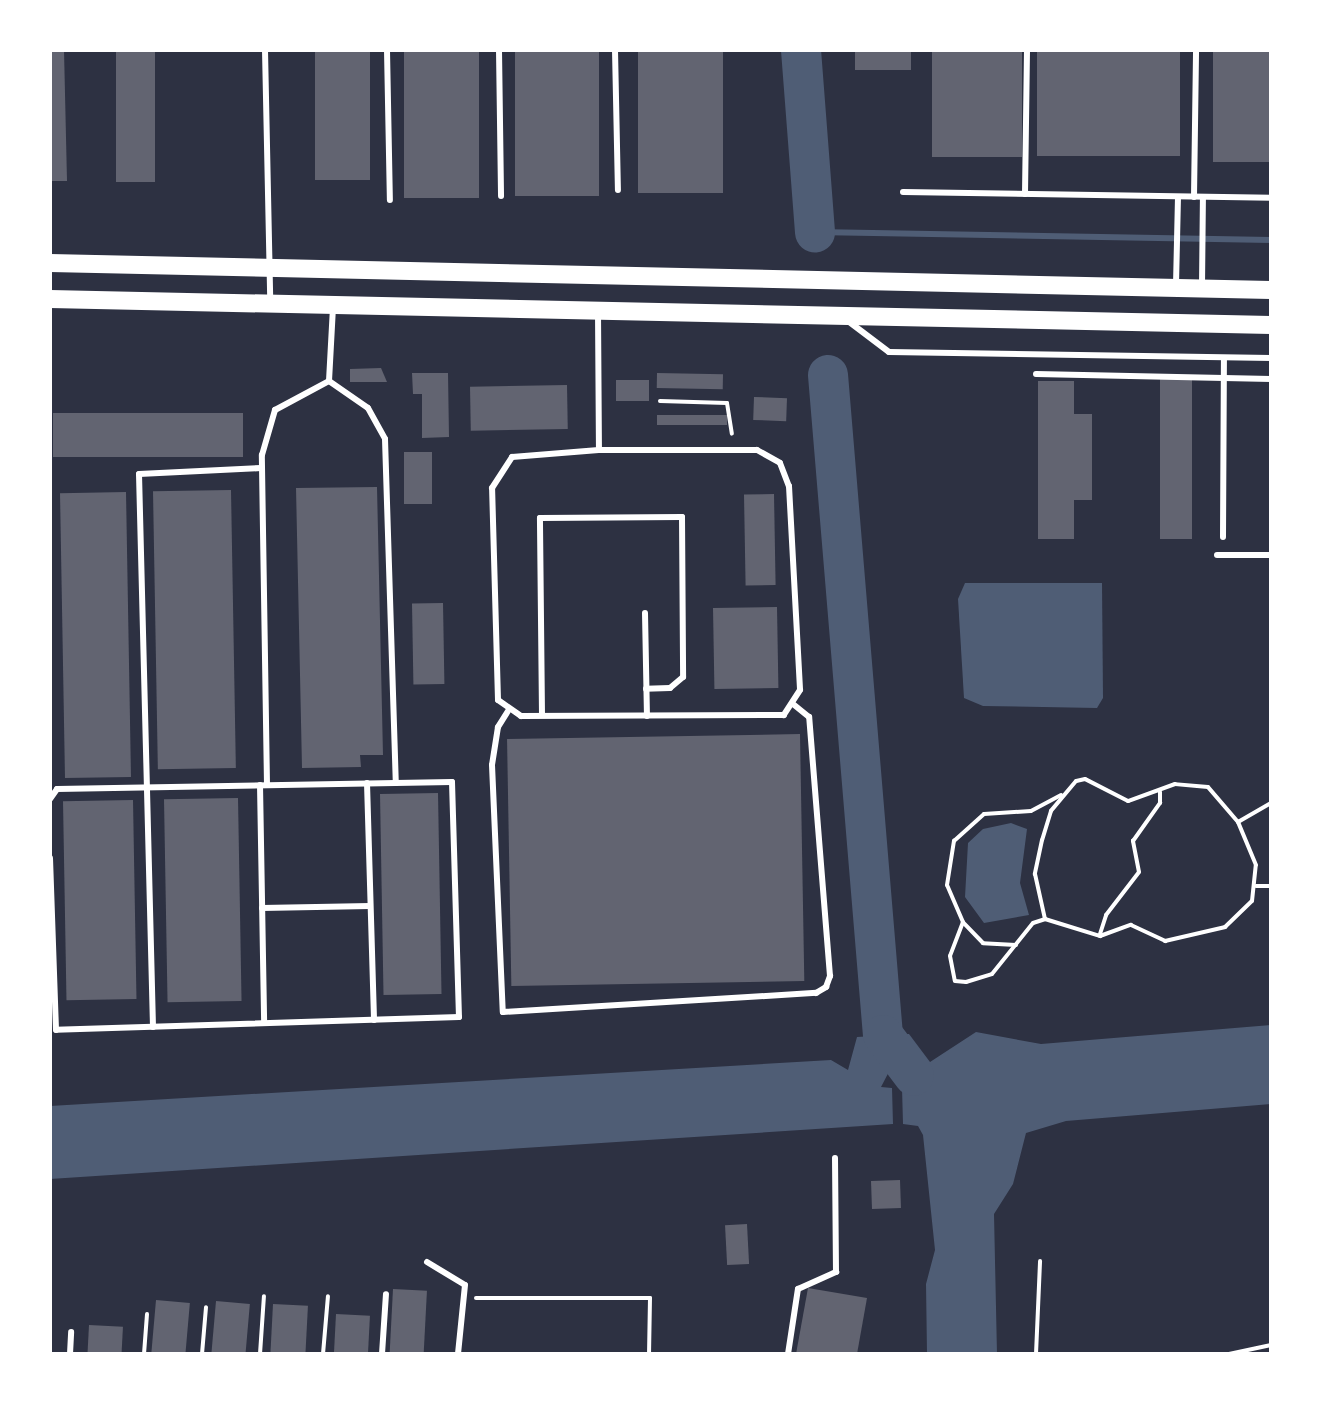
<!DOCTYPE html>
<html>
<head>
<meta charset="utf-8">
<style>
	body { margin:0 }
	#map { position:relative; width:1321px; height:1404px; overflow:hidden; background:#2d3142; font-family:"Golos Text",sans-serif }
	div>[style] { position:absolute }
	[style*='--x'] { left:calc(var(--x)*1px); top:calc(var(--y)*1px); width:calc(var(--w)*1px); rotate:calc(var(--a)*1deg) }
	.water>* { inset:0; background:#4f5d75 }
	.stream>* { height:6px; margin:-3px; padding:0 3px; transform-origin:3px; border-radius:3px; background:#4f5d75 }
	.river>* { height:40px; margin:-20px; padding:0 20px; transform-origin:20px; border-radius:20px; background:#4f5d75 }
	.building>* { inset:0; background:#626471; transform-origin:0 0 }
	.path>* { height:4px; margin:-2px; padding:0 2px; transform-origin:2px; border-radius:2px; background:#fff }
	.service>* { height:6px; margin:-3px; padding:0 3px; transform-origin:3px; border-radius:3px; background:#fff }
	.secondary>* { height:18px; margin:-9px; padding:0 9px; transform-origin:9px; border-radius:9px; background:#fff }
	span { translate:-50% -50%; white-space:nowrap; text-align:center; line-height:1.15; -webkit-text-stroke:8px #fff; paint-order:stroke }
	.frame { position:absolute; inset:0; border:52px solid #fff; pointer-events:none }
</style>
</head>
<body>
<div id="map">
	<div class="water">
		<div style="clip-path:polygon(965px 583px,1102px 583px,1103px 698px,1097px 708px,983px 706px,964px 698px,958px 599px)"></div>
		<div style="clip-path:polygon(1011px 823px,1027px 829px,1020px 883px,1029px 915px,984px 923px,965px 897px,968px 843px,983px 829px)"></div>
		<div style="clip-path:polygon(1271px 1025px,1271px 1104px,1066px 1121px,1026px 1133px,1013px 1184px,994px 1214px,997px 1354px,927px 1354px,926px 1284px,935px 1250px,923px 1135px,918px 1126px,903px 1124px,902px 1088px,911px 1087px,893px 1064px,881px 1087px,892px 1088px,893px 1124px,50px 1179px,50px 1106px,831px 1060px,848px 1070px,857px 1037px,909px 1034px,930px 1062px,976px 1032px,1041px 1044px)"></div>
	</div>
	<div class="stream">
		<div style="--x:815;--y:232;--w:456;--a:1"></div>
	</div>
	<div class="river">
		<div style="--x:801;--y:50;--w:183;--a:85.6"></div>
		<div style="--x:828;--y:375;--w:662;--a:85.24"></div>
		<div style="--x:883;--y:1035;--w:51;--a:52.9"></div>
	</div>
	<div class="building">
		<div style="clip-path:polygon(50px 50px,64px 50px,67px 181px,50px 181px)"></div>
		<div style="left:116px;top:50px;width:39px;height:132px"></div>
		<div style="left:315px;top:50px;width:55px;height:130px"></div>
		<div style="left:404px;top:50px;width:75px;height:148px"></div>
		<div style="left:515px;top:50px;width:84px;height:146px"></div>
		<div style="left:638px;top:50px;width:85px;height:143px"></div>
		<div style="left:855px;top:50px;width:56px;height:20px"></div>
		<div style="left:932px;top:50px;width:90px;height:107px"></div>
		<div style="left:1037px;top:50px;width:143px;height:106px"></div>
		<div style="left:1213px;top:50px;width:58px;height:112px"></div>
		<div style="clip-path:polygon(381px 368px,387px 382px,350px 382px,350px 369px)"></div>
		<div style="clip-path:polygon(412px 373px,448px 373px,449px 437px,422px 438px,422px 394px,413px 394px)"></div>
		<div style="left:657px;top:373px;width:66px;height:15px;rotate:1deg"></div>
		<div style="left:1160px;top:378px;width:32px;height:161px"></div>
		<div style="left:616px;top:380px;width:33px;height:21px"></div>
		<div style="clip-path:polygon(1038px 381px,1074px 381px,1074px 414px,1092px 414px,1092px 500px,1074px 500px,1074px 539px,1038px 539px)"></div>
		<div style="left:567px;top:385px;width:44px;height:97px;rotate:89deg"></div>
		<div style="left:754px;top:397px;width:33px;height:23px;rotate:2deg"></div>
		<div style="left:243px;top:413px;width:44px;height:190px;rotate:90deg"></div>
		<div style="left:657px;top:415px;width:70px;height:10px"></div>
		<div style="left:404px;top:452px;width:28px;height:52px"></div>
		<div style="clip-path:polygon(377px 487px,383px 755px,360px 755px,361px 767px,302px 768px,296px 488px)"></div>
		<div style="left:231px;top:490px;width:278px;height:78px;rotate:89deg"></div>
		<div style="left:126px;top:492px;width:285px;height:66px;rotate:89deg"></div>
		<div style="left:774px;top:494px;width:91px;height:30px;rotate:89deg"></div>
		<div style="left:443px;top:603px;width:81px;height:31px;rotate:89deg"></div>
		<div style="left:777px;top:607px;width:81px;height:64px;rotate:89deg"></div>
		<div style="left:800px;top:734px;width:247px;height:293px;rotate:89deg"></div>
		<div style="left:438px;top:793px;width:201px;height:58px;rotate:89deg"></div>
		<div style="left:238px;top:798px;width:203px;height:74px;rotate:89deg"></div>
		<div style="left:133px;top:800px;width:199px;height:70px;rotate:89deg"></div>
		<div style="left:900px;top:1180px;width:28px;height:29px;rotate:88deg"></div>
		<div style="left:747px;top:1224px;width:40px;height:22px;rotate:87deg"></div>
		<div style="clip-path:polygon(808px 1288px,867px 1298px,857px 1354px,796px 1354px)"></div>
		<div style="left:393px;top:1289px;width:34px;height:65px;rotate:3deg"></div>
		<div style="left:156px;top:1300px;width:34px;height:54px;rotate:5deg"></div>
		<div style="left:216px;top:1301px;width:34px;height:53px;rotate:5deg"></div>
		<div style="left:273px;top:1304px;width:35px;height:50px;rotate:3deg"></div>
		<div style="left:336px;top:1314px;width:34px;height:40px;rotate:3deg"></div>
		<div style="left:89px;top:1325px;width:34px;height:29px;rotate:3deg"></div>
	</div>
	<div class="path">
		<div style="--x:660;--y:401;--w:67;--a:1.7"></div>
		<div style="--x:727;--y:403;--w:31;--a:81"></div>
		<div style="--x:1238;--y:822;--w:38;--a:-30"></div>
		<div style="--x:1256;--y:886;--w:15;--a:0"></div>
		<div style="--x:963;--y:922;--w:36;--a:111"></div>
		<div style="--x:950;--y:956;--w:25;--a:79"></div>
		<div style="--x:955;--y:981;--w:11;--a:5"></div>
		<div style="--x:966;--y:982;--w:27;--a:-17"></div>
		<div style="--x:992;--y:974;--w:65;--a:-51.2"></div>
		<div style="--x:1033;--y:923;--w:13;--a:-18"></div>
		<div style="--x:1045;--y:919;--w:58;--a:17.2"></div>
		<div style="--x:1100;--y:936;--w:33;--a:-20"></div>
		<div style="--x:1131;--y:925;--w:38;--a:25"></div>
		<div style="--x:1165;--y:941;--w:62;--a:-13.1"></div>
		<div style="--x:1225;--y:927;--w:37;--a:-44"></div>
		<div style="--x:1252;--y:901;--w:36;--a:-84"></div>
		<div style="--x:1256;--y:865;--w:47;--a:-112.7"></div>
		<div style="--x:1238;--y:822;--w:46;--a:-130.6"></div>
		<div style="--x:1208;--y:787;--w:33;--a:-175"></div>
		<div style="--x:1175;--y:784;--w:50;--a:160.1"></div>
		<div style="--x:1128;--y:801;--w:48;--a:-152.9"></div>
		<div style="--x:1085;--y:779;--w:9;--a:167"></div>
		<div style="--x:1076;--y:781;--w:39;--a:130"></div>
		<div style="--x:1051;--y:811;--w:30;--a:107"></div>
		<div style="--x:1042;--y:840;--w:35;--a:102"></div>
		<div style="--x:1035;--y:874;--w:46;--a:77.5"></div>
		<div style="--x:1100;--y:934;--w:20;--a:-72"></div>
		<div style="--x:1106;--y:915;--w:54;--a:-52.5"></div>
		<div style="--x:1139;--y:872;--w:32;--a:-101"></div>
		<div style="--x:1133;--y:841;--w:47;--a:-54.6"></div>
		<div style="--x:1160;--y:803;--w:11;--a:-90"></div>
		<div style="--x:1016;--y:945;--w:33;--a:-177"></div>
		<div style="--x:983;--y:943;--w:29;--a:-134"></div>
		<div style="--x:963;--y:922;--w:40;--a:-113.4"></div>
		<div style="--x:947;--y:885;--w:45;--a:-81"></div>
		<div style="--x:954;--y:841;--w:40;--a:-42"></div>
		<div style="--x:984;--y:814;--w:47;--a:-3.7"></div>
		<div style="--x:1031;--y:811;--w:34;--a:-28"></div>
		<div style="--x:476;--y:1298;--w:174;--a:0"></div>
		<div style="--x:650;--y:1298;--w:56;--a:91"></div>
		<div style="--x:144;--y:1354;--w:40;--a:-85.7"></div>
		<div style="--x:202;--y:1354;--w:47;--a:-85.1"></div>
		<div style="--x:260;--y:1354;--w:58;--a:-86.1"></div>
		<div style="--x:323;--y:1354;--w:58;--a:-85.1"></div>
		<div style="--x:1036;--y:1354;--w:93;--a:-87.5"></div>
		<div style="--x:1229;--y:1354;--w:43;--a:-12.1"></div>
	</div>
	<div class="service">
		<div style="--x:265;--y:50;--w:249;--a:88.8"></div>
		<div style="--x:387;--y:50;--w:150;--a:88.9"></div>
		<div style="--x:499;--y:50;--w:146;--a:89.2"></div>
		<div style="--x:615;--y:50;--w:140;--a:88.8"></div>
		<div style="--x:903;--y:192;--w:368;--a:0.9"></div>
		<div style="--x:1025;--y:194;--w:144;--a:-89.2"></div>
		<div style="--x:1194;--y:197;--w:147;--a:-89.2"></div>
		<div style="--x:1176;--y:285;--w:88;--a:-88.7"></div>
		<div style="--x:1202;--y:286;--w:89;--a:-89.4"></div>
		<div style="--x:598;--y:312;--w:138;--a:89.6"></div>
		<div style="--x:599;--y:450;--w:158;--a:0"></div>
		<div style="--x:757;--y:450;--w:26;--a:29"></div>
		<div style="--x:780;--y:463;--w:25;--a:69"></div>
		<div style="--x:789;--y:486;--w:204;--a:86.9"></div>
		<div style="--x:800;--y:690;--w:30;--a:123"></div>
		<div style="--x:784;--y:715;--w:263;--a:179.8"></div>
		<div style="--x:521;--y:716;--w:28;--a:-145"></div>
		<div style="--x:498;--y:700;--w:212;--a:-91.6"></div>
		<div style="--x:492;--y:488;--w:37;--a:-57"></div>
		<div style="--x:512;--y:457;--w:87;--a:-4.6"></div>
		<div style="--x:848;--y:321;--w:51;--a:37.1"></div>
		<div style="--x:889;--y:352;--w:382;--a:0.9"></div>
		<div style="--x:1036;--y:374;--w:235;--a:1.2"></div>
		<div style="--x:329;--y:381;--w:47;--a:34.7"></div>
		<div style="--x:368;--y:408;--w:35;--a:61"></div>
		<div style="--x:385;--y:439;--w:344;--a:88.2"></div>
		<div style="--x:1223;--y:537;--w:179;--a:-89.7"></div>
		<div style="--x:1217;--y:555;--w:54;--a:0"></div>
		<div style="--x:645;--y:613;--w:103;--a:88.9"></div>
		<div style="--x:508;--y:711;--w:19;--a:122"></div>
		<div style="--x:498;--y:727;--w:38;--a:99"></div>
		<div style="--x:492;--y:765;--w:247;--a:87.5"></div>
		<div style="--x:503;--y:1012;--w:314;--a:-3.5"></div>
		<div style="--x:816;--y:993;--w:12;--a:-31"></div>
		<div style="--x:826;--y:987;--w:12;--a:-70"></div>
		<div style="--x:830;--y:976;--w:260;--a:-94.6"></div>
		<div style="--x:809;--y:717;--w:19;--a:-141"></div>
		<div style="--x:542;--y:715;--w:197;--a:-90.6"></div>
		<div style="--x:540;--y:518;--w:142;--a:-0.4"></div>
		<div style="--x:682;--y:517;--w:160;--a:89.6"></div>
		<div style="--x:683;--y:677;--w:17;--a:140"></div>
		<div style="--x:670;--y:688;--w:24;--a:178"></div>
		<div style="--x:367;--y:783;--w:237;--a:88.3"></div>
		<div style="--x:260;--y:785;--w:238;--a:89"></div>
		<div style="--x:267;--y:785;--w:330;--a:-90.9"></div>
		<div style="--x:262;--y:455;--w:47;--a:-73.9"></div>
		<div style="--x:275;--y:410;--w:61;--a:-28.2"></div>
		<div style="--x:329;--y:381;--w:75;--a:-86.9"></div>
		<div style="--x:50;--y:799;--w:12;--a:-55"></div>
		<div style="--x:57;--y:789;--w:395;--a:-1"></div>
		<div style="--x:452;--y:782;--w:235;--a:88.3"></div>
		<div style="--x:459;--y:1017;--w:403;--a:178.2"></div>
		<div style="--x:56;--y:1030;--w:172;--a:-92"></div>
		<div style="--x:262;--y:908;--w:108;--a:-1.1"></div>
		<div style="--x:153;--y:1027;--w:553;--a:-91.45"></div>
		<div style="--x:139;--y:474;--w:122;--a:-2.8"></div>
		<div style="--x:427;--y:1262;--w:44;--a:31.2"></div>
		<div style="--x:465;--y:1285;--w:69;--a:95.8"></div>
		<div style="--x:70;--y:1354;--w:22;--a:-87"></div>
		<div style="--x:382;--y:1354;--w:60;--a:-86.2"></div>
		<div style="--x:788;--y:1354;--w:66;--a:-81.3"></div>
		<div style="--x:798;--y:1289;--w:42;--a:-24.1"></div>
		<div style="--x:836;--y:1272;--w:114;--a:-90.5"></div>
	</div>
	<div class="secondary">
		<div style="--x:50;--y:263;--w:1221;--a:1.27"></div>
		<div style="--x:50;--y:299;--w:1221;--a:1.22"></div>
	</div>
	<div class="frame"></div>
</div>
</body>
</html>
